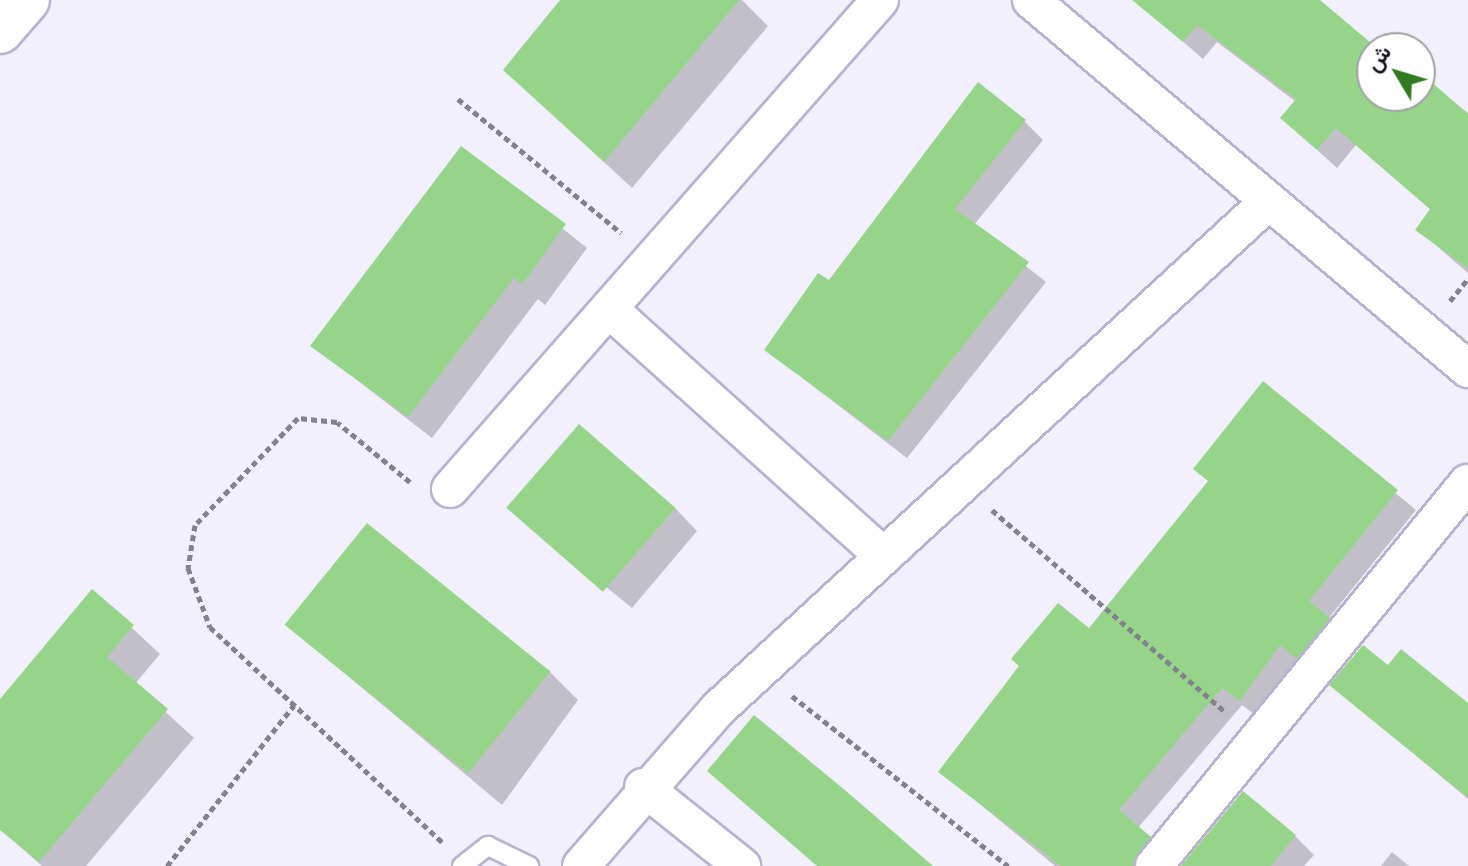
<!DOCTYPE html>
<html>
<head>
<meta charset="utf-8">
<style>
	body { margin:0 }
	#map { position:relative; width:1468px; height:866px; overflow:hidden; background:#f2f0fc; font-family:Arial,Vazirmatn,sans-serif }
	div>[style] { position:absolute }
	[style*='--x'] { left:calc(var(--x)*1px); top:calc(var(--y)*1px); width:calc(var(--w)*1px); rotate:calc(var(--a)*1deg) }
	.shadow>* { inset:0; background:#0003 }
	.building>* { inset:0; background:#96d589; transform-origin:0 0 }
	.path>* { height:5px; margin-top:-2.5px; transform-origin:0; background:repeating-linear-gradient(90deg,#83818c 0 6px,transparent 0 10px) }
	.roads { filter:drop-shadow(2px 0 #b7b3ce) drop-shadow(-2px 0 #b7b3ce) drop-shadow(0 2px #b7b3ce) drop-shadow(0 -2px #b7b3ce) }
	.service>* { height:18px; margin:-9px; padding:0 9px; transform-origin:9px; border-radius:9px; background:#fff }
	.minor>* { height:36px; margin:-18px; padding:0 18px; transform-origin:18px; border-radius:18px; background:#fff }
	.tertiary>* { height:44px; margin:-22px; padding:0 22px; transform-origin:22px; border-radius:22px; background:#fff }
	span { translate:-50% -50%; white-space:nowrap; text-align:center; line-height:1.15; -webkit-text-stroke:8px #fff; paint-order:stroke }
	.north { position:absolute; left:1356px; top:32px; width:80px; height:80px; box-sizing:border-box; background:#fff; border:2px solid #a1a0a4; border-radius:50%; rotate:308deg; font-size:22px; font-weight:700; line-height:32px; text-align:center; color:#14121c }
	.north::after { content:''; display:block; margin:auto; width:28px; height:36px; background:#317a1f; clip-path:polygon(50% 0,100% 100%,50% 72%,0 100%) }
</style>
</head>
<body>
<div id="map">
	<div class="shadow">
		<div style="clip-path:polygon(562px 0,742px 0,768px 26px,632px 188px,534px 97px)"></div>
		<div style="clip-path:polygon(1145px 0,1315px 0,1372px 96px,1420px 96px,1420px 75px,1468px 113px,1468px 273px,1417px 229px,1431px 210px,1356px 145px,1337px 168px,1282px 118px,1296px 102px,1217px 42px,1203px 59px,1141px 5px)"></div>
		<div style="clip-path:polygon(1024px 121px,1043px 140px,974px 225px,1046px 282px,907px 458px,766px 350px,829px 283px)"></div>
		<div style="clip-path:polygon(462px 148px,587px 248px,545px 305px,538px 299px,432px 438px,313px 346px)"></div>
		<div style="clip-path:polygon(1264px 384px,1416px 510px,1328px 619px,1347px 638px,1259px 718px,1242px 705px,1137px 829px,1168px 857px,1162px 866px,1055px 866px,941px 772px,1089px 631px,1210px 483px,1196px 469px)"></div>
		<div style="clip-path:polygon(675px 508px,697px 531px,632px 608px,510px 509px)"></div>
		<div style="clip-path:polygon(93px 592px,160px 654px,135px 684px,194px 738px,86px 866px,42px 866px,0 829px,0 702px)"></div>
		<div style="clip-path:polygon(286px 624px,550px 672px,578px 700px,502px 805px)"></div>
		<div style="clip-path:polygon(1388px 668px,1468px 705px,1468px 799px,1332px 685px)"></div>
		<div style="clip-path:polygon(1295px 836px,1314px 855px,1304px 866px,1184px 866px)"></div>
		<div style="clip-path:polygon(1392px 852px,1409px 866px,1381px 866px)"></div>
	</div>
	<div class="building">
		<div style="clip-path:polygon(560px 0,739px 0,604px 162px,503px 70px)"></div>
		<div style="clip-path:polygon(1132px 0,1320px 0,1377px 48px,1372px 96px,1420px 96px,1420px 72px,1468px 114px,1468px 268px,1415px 230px,1430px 209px,1336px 128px,1317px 150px,1280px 118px,1296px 99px,1197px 25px,1183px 42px)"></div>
		<div style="clip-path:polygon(978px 82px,1026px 120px,955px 209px,1029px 262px,888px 441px,764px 350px,818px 273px,829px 280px)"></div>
		<div style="clip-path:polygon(461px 146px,566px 224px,522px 284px,514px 278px,408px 417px,310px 346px)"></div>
		<div style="clip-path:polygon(1263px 381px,1398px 490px,1309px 601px,1330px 618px,1297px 659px,1280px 645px,1240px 701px,1222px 688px,1119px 810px,1151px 837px,1134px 866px,1061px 866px,938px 772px,1019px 666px,1011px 659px,1058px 603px,1089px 628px,1208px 481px,1193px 469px)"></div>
		<div style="left:579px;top:424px;width:128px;height:111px;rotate:41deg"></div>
		<div style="left:367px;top:523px;width:236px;height:131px;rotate:39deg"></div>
		<div style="clip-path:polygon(92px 589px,134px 625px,107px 657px,168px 709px,39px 862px,0 830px,0 699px)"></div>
		<div style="clip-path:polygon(1363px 645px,1388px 665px,1401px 649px,1468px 703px,1468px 798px,1329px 685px)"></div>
		<div style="clip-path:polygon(754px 715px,846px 791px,933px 866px,817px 866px,707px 771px)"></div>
		<div style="clip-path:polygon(1243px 791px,1296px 835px,1271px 866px,1181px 866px)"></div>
	</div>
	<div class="path">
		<div style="--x:458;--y:99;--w:211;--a:39.4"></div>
		<div style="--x:1450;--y:301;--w:28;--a:-51"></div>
		<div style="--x:410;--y:482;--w:94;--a:-140.6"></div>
		<div style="--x:337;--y:422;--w:39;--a:-174"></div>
		<div style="--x:298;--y:418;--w:149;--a:133.9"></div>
		<div style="--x:195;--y:525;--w:44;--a:99.2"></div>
		<div style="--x:188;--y:568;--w:63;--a:69.6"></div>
		<div style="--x:210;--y:627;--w:318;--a:42.8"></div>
		<div style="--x:992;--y:510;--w:310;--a:40.9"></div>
		<div style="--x:792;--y:696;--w:275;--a:38.2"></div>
		<div style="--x:167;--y:866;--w:205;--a:-51.7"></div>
	</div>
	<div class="roads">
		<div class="service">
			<div style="--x:462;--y:866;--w:33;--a:-38"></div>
			<div style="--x:488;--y:846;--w:46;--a:26"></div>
		</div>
		<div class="minor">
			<div style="--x:1031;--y:0;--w:572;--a:40.18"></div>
			<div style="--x:609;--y:309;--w:369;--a:42"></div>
			<div style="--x:450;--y:489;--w:651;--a:-48.67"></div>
			<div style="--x:643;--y:787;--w:127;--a:38.6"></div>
			<div style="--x:581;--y:866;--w:210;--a:-48.9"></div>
			<div style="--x:719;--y:708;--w:748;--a:-42.67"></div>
			<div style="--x:1154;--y:866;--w:495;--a:-50.7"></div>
		</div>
		<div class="tertiary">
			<div style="--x:0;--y:31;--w:41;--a:-48.9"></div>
		</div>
	</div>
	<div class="north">ش</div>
</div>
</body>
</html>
